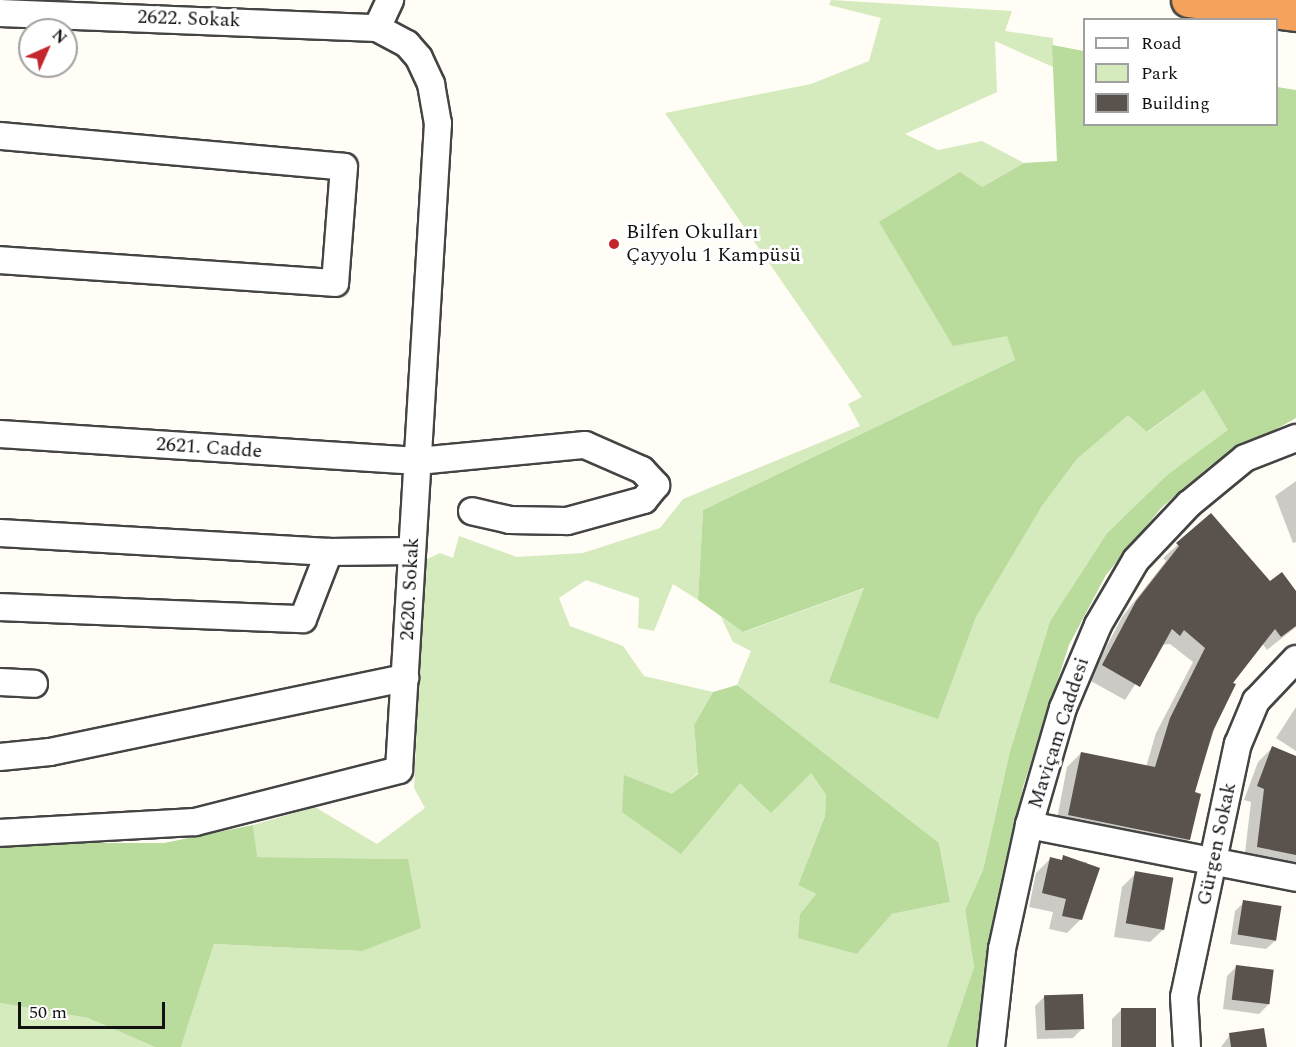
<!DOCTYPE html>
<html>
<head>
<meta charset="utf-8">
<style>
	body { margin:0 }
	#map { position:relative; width:1296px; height:1047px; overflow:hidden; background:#fffdf5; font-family:Spectral,serif }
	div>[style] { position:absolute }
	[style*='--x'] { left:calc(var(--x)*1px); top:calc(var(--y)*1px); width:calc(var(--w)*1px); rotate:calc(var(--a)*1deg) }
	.green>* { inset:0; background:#d5ebbd }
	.forest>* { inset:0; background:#b9dc9c }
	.shadow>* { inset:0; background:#0003 }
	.building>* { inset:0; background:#5a524d; transform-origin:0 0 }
	.roads { filter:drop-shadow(2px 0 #444) drop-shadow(-2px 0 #444) drop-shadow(0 2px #444) drop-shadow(0 -2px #444) }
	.minor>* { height:26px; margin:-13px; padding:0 13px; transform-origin:13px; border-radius:13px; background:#fff }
	.highway>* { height:33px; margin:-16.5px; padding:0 16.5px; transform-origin:16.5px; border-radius:16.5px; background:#f5a25d }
	.dots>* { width:16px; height:16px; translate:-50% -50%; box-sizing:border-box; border:3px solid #fff; border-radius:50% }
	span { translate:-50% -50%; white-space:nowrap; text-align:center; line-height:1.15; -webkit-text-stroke:6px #fff; paint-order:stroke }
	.street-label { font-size:20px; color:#111 }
	.poi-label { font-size:20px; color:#111 }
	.left { translate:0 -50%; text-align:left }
	.legend { position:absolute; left:1083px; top:18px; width:195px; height:108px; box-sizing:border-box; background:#fff; border:2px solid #a0a0a0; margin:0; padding:8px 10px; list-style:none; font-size:18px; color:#111 }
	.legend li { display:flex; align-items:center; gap:12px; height:30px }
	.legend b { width:30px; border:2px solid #a0a0a0 }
	.north { position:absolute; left:18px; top:18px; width:60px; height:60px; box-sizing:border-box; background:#fff; border:2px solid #a0a0a0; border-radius:50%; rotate:45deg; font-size:16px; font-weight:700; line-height:24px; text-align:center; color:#111 }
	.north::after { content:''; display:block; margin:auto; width:21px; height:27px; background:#c4262e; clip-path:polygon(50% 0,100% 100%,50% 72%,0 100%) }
	.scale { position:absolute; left:18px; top:1002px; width:147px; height:27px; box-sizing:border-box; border:3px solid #111; border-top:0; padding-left:8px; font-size:18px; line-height:21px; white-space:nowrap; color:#111; -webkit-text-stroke:4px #fff; paint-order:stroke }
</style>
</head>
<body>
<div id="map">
	<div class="green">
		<div style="clip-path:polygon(831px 0,1012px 11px,1005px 31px,1053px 38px,1053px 67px,995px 41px,997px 92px,905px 134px,938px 150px,982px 141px,1024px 163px,982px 187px,1015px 360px,703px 510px,698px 600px,673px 584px,654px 631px,638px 628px,639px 598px,586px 580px,559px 598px,570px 626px,623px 646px,644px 676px,713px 692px,694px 725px,698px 773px,673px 794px,622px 812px,740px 783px,811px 773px,826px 795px,825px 816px,798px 885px,816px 894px,800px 914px,857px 954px,892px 914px,950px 902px,939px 843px,737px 685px,751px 651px,733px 642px,721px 617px,744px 632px,865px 588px,938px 718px,976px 617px,1042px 506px,1077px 459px,1128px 414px,1148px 432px,1205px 389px,1229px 430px,1167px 475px,1107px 533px,1050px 621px,1010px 751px,983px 870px,965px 910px,974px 967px,947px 1047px,181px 1047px,214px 944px,362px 951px,408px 859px,256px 857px,253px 825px,315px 807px,377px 844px,425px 808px,414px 788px,425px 560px,440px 553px,453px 558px,459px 536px,517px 557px,583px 553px,660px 528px,683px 499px,860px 426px,848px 404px,862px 397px,665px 113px,811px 84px,869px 61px,881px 18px,829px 5px)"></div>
		<div style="clip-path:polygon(0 1003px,88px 1018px,155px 1047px,0 1047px)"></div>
	</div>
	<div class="forest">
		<div style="clip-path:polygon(1052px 45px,1084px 51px,1084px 124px,1276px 124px,1277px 87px,1296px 90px,1296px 418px,1211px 465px,1162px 507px,1106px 575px,1069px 645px,1023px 787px,986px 981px,981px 1047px,947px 1047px,974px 967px,965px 910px,983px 870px,1010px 751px,1050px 621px,1107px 533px,1167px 475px,1228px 430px,1204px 390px,1147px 432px,1128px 415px,1077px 459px,1042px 506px,976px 617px,938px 719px,829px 682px,864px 588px,743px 632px,698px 600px,703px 510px,1015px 360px,1007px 336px,953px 346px,879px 222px,960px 172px,982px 187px,1024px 163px,1057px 161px)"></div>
		<div style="clip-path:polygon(737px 685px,939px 843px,950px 902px,892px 914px,857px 954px,798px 938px,800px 914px,816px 894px,798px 885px,825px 816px,826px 795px,811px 773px,771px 813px,740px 783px,681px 854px,622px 812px,624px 775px,672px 794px,698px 774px,694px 725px,713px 692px)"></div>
		<div style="clip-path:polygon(253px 825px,257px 857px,408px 859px,421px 928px,362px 951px,214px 944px,181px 1047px,155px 1047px,88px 1018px,0 1003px,0 843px,164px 843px)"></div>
	</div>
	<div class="shadow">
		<div style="clip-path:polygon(1296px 481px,1296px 542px,1293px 543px,1275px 496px)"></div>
		<div style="clip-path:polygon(1211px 515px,1270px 583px,1296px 593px,1296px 627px,1267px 650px,1262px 643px,1230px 683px,1193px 793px,1189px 840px,1175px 853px,1055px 829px,1067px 767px,1081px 753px,1146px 767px,1156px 733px,1193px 662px,1170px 644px,1161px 645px,1125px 700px,1089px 680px,1122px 617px,1166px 561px,1163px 558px)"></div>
		<div style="clip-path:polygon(1296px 707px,1296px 751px,1276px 738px)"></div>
		<div style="clip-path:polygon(1272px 748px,1296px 757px,1296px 864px,1285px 869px,1244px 861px,1251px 802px,1244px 800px,1258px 762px)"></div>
		<div style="clip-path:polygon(1050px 859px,1087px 862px,1081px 919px,1067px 933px,1049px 929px,1053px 912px,1029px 907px,1036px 873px)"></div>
		<div style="clip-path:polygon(1136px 873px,1164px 929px,1150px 942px,1114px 937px,1122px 887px)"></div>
		<div style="clip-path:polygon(1244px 902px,1276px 940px,1266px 949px,1230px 944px,1235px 911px)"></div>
		<div style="clip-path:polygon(1236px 967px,1269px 1004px,1259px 1014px,1223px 1009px,1227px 976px)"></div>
		<div style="clip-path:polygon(1044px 997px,1083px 1028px,1073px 1038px,1037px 1039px,1035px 1006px)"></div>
		<div style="clip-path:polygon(1121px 1010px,1154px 1047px,1112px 1047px,1112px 1019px)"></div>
		<div style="clip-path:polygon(1230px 1035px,1265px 1047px,1221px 1047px)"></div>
	</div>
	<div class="building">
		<div style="clip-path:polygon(1211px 513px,1270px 581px,1282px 572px,1296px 591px,1296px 626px,1281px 637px,1275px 629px,1233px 683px,1236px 684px,1213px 731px,1195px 792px,1201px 794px,1190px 840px,1068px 815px,1081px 752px,1155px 767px,1170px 718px,1205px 648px,1184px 630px,1180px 636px,1172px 629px,1140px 687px,1102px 665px,1136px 601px,1179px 546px,1176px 543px)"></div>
		<div style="clip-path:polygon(1272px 746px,1296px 756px,1296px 855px,1257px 847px,1264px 789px,1257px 786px)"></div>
		<div style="clip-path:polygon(1063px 855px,1100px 868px,1082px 920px,1062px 916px,1066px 899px,1042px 893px,1050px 857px,1062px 860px)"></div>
		<div style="left:1135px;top:871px;width:39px;height:53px;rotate:10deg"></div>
		<div style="left:1243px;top:900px;width:39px;height:35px;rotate:9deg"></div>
		<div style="left:1236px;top:965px;width:38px;height:35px;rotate:7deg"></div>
		<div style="left:1083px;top:994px;width:35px;height:39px;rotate:88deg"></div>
		<div style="left:1156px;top:1008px;width:39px;height:35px;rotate:90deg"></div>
		<div style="clip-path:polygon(1264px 1028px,1267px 1047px,1231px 1047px,1229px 1033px)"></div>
	</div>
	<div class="roads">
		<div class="minor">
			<div style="--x:0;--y:13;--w:377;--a:2.3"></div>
			<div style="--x:377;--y:28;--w:34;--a:28"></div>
			<div style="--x:407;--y:44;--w:18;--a:49"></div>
			<div style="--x:419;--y:58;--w:29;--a:65"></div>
			<div style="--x:431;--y:84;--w:40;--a:80"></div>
			<div style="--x:438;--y:123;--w:648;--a:93.45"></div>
			<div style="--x:399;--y:770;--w:211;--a:165.7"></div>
			<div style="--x:195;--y:822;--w:195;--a:176.8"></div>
			<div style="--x:377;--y:28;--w:31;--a:-65"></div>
			<div style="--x:0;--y:136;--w:345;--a:5.1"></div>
			<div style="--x:344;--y:167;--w:116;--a:94.4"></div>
			<div style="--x:335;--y:283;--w:336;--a:-176.1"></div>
			<div style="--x:0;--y:434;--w:419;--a:3.7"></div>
			<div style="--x:418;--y:461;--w:168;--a:-5.5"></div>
			<div style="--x:585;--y:445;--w:62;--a:23.7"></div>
			<div style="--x:642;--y:470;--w:21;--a:47"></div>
			<div style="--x:656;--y:485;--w:19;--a:129"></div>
			<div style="--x:644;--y:500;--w:80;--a:164.7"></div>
			<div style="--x:567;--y:521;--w:57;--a:-179"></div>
			<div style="--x:510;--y:520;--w:39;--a:-167"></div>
			<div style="--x:0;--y:533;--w:330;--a:3.3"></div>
			<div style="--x:0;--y:607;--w:303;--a:2.3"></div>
			<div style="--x:303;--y:619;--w:72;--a:-68.8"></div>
			<div style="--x:329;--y:552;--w:83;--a:-0.7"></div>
			<div style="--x:0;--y:682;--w:34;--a:3"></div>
			<div style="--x:0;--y:757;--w:50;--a:-5.7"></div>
			<div style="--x:50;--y:752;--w:363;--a:-11.8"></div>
			<div style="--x:1029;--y:825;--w:272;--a:11.2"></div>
			<div style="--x:991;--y:1047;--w:99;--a:-83.6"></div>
			<div style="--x:1002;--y:949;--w:127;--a:-77.7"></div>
			<div style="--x:1029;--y:825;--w:122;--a:-73.8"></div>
			<div style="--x:1063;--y:708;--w:90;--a:-67.1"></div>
			<div style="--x:1098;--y:625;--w:75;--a:-59.7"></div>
			<div style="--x:1136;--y:560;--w:77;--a:-46.6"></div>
			<div style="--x:1189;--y:504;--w:72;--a:-39.4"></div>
			<div style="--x:1245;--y:458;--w:55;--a:-21.4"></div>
			<div style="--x:1187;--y:1047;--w:50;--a:-93.4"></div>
			<div style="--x:1184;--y:997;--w:259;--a:-78"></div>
			<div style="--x:1238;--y:744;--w:47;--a:-67.3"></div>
			<div style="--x:1256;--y:701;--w:58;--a:-46.4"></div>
		</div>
		<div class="highway">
			<div style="--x:1188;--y:0;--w:109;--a:7.4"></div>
		</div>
	</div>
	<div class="dots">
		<div style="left:614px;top:244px;background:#c4262e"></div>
	</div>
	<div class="street-label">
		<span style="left:189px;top:19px;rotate:2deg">2622. Sokak</span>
		<span style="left:209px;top:448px;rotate:4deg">2621. Cadde</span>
		<span style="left:410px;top:589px;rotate:-87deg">2620. Sokak</span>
		<span style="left:1059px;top:733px;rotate:-72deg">Maviçam Caddesi</span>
		<span style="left:1217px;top:844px;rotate:-78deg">Gürgen Sokak</span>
	</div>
	<div class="poi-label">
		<span class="left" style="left:626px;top:244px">Bilfen Okulları<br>Çayyolu 1 Kampüsü</span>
	</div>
	<ul class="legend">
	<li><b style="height:8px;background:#fff"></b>Road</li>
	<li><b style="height:16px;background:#d5ebbd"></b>Park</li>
	<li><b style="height:16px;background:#5a524d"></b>Building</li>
	</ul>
	<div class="north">N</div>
	<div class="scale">50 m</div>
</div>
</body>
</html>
